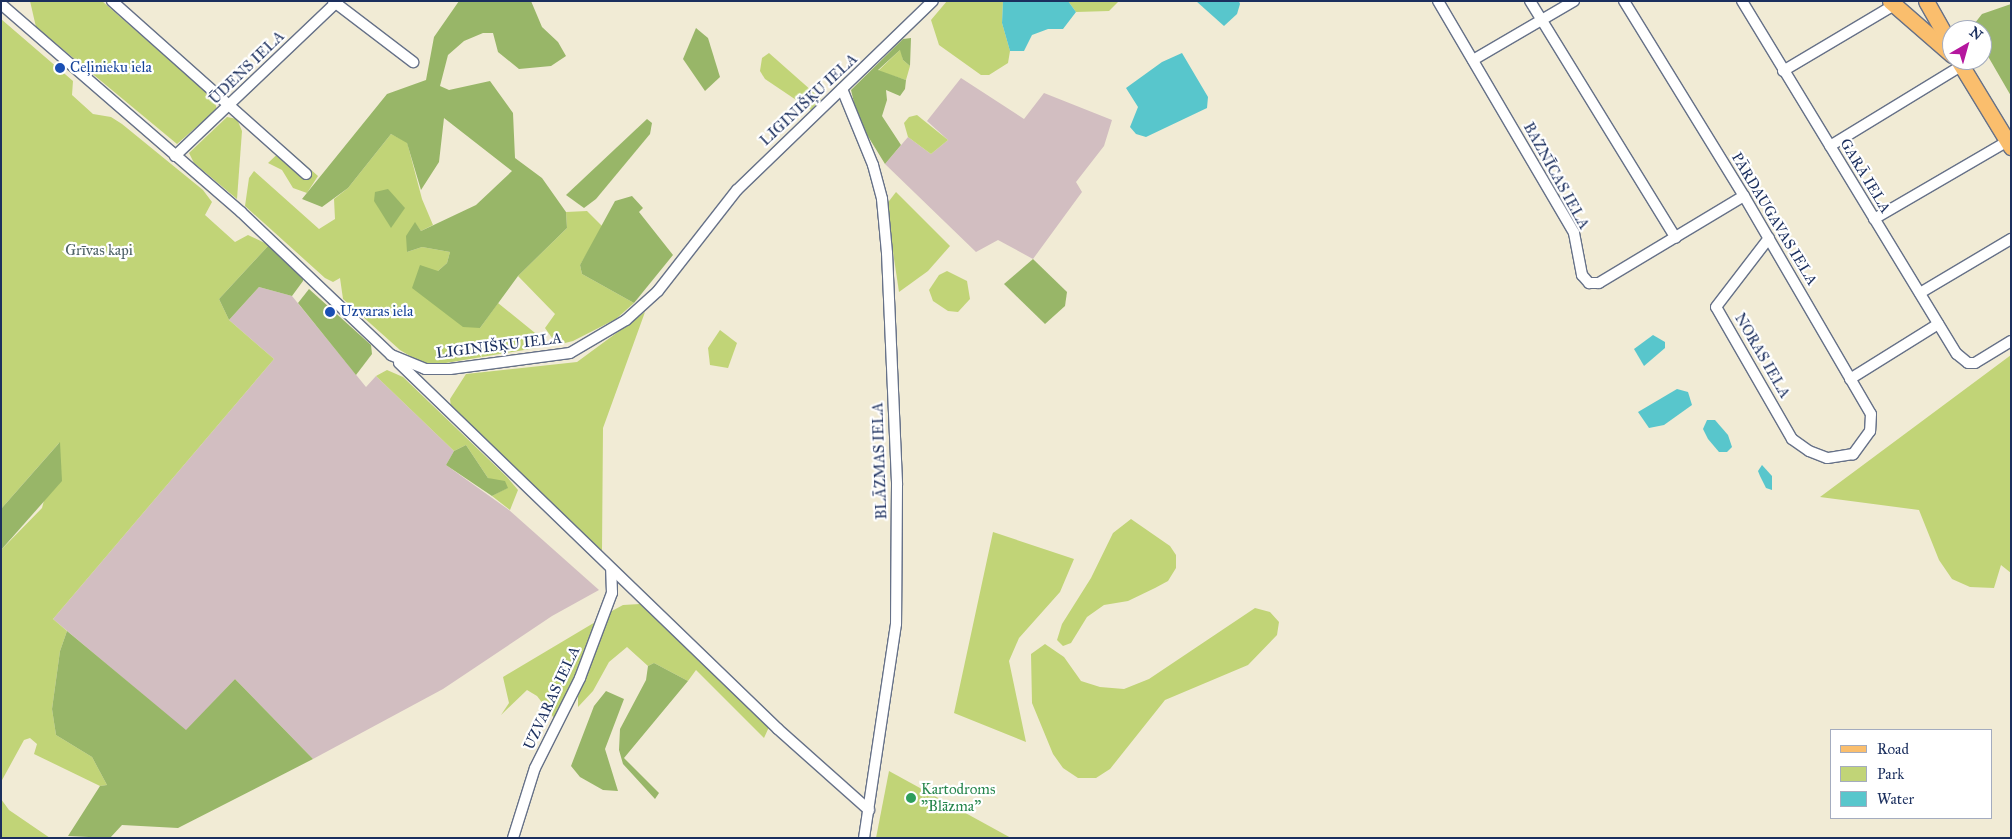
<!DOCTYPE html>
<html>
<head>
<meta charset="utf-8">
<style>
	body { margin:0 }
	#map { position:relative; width:2012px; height:839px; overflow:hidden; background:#f1ebd5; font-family:"IM FELL Great Primer",serif }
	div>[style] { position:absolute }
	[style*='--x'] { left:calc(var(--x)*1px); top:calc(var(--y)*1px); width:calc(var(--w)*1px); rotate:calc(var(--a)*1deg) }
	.industrial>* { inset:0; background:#d2bec1 }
	.green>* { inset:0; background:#c1d477 }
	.forest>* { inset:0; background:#98b668 }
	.water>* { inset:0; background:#58c6cc }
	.roads { filter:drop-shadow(1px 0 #667188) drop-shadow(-1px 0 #667188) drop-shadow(0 1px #667188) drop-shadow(0 -1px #667188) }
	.street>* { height:10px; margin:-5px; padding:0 5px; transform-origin:5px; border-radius:5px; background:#fff }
	.primary>* { height:15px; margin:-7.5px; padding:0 7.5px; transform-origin:7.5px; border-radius:7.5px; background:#fabe6d }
	.dots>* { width:14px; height:14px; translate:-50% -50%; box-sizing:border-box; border:2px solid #fff; border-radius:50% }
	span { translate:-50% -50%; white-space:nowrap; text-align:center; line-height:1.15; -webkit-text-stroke:4.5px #fff; paint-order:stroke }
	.transit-label { font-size:15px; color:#164399 }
	.left { translate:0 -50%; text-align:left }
	.street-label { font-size:15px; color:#1b2f5e }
	.park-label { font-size:15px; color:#4d6166 }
	.leisure-label { font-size:15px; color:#27864d }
	.frame { position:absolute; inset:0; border:2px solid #1b2f5e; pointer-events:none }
	.legend { position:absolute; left:1830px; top:729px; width:162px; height:90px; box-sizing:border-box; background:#fff; border:1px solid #a4acbf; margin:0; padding:6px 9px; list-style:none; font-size:15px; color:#1b2f5e }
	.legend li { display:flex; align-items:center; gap:10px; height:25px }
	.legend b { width:25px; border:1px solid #a4acbf }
	.north { position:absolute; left:1942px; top:20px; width:50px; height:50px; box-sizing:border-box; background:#fff; border:1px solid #a4acbf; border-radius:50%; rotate:38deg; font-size:14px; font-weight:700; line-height:20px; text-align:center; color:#1b2f5e }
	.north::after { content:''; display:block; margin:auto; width:18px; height:22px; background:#b5179e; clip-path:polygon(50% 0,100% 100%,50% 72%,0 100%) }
</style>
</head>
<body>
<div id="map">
	<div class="industrial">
		<div style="clip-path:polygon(961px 78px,1024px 119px,1044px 93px,1112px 120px,1104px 146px,1076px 182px,1082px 192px,1033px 259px,998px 240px,976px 252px,885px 164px,908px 137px,931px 154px,948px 140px,927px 121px)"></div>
		<div style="clip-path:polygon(259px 287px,292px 296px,366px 387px,376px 376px,454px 451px,446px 465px,509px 510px,599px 590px,552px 616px,443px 689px,313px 759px,235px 679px,186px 731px,53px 619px,274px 359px,229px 320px)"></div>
	</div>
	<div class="green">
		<div style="clip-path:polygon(30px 1px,102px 1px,213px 98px,217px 109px,177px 144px,36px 27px)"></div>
		<div style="clip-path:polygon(947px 1px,1003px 1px,1002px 23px,1010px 51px,1008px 63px,989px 75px,981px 75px,939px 45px,931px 20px)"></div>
		<div style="clip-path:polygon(1068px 1px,1119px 1px,1109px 11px,1076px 12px)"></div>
		<div style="clip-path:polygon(1px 19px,73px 81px,72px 95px,93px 114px,111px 117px,122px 124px,203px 190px,212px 202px,205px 215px,235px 242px,248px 235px,269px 245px,219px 299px,229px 320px,274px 359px,53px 619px,67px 631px,60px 651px,52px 709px,56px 735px,92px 757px,107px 785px,100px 786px,34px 754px,37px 744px,30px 738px,24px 740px,1px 782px,1px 550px,42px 508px,59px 443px,1px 509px)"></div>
		<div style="clip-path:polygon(901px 49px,903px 60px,910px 66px,906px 80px,878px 71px)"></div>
		<div style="clip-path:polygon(769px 53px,821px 99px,811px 110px,765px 79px,760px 71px,762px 58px)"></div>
		<div style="clip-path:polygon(917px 115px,948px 140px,931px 154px,908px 137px,904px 123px,909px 117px)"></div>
		<div style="clip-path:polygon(227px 117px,237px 119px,242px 131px,237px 199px,194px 163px,189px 153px)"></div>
		<div style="clip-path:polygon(391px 134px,407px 142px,422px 199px,433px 225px,421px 231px,415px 223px,407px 252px,422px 247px,450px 252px,447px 263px,438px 271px,480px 328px,498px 303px,540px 337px,536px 348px,434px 365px,420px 362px,400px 350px,343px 299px,340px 278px,333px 282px,325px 278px,245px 206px,249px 178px,254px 171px,319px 229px,335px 219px,334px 199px,348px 188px)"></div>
		<div style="clip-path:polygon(285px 147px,318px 176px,307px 193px,293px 188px,282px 170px,268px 163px)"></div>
		<div style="clip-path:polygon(896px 192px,950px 246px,928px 271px,899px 292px,886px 205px)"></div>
		<div style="clip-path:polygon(587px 211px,603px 227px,580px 265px,582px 274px,634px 303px,616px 319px,573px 341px,557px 345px,545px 328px,555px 314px,518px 276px,567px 228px,566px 212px)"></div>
		<div style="clip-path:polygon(947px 271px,967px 281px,970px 299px,958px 312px,948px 311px,933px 301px,929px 290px,939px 275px)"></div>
		<div style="clip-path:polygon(645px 312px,603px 428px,602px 552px,451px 407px,450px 399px,466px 374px,577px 362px)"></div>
		<div style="clip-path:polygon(720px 330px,737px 343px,728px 368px,710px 365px,708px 348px)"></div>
		<div style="clip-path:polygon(2011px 355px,2011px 573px,2001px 565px,1994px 588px,1970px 587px,1952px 579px,1939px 560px,1919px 510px,1820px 497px)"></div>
		<div style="clip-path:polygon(387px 370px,403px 377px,507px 477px,518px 490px,510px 510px,492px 496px,507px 488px,488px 478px,466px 445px,454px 451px,376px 376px)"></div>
		<div style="clip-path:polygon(1131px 519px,1170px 546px,1176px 555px,1176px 568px,1168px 581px,1155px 588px,1128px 601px,1104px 605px,1087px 617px,1071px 643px,1063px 646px,1057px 640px,1062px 624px,1091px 578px,1113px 533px)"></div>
		<div style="clip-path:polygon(993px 532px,1074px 559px,1060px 592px,1019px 638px,1009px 661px,1026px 742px,954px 713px)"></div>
		<div style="clip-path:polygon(640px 604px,769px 727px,764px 738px,696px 670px,688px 681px,654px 663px,648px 666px,627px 647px,609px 662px,593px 691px,578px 707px,578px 696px,610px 612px,623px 605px)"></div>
		<div style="clip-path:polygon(1255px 608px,1270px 612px,1279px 622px,1277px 635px,1248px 665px,1165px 700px,1110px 769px,1096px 778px,1078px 778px,1063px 768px,1053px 754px,1032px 703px,1031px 654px,1045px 644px,1064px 657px,1081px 681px,1100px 687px,1124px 689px,1149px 679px)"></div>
		<div style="clip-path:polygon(597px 621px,568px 697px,554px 718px,537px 696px,527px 690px,501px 715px,509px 703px,503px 677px)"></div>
		<div style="clip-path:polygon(889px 771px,1011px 838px,876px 838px)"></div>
		<div style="clip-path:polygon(1px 799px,9px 810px,50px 838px,1px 838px)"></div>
	</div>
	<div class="forest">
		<div style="clip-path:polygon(459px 1px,531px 1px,542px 27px,558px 42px,566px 56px,551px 66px,519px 69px,498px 52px,493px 33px,483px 33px,464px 41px,448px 55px,440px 86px,449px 90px,490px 81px,513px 113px,515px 158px,542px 178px,566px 212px,567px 228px,518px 276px,480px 328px,463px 327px,412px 288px,420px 265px,438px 271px,447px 263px,450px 252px,422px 247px,407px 252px,406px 236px,415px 222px,421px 231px,476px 205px,512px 171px,444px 118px,439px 162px,421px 190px,407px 143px,391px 134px,348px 188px,322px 207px,302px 199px,387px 94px,426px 80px,434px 37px)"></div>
		<div style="clip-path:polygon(2011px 4px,2011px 96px,1982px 46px,1982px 30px,1971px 28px,1982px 14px)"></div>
		<div style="clip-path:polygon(696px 28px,708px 38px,720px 77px,705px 91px,683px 59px)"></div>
		<div style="clip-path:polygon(911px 38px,910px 66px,903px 60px,900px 50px,878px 70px,906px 80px,905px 89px,900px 96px,886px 90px,887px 100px,882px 116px,901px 145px,885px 164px,858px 120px,851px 90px,903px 39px)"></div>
		<div style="clip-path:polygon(647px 119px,652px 123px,650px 134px,596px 199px,584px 208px,566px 195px)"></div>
		<div style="clip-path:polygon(388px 189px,405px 208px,391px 228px,374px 201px,375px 192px)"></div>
		<div style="clip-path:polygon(632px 196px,643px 208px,639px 212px,673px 255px,634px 303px,582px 274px,580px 265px,615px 201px)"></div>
		<div style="clip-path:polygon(269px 245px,303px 275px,303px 281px,292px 296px,259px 287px,229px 320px,219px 299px)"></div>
		<div style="clip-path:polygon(1033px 259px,1067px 292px,1065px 306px,1045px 324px,1004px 284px)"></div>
		<div style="clip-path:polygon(309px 289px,371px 345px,372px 354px,356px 375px,298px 303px)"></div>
		<div style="clip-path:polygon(60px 442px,62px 481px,1px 550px,1px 509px)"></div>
		<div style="clip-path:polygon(466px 445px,488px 478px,505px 481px,508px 488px,492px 496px,446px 465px,454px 451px)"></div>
		<div style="clip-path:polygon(67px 631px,186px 730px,235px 679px,313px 759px,178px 828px,122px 825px,110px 838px,68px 836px,100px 786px,107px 785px,92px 757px,56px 735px,52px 709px,60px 651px)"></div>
		<div style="clip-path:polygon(654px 663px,688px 681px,624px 758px,659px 793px,655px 799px,623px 764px,619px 750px,620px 729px,646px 680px,648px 666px)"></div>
		<div style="clip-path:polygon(606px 691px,624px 699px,605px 749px,618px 791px,603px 790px,580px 777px,571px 766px,594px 706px)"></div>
	</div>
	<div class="water">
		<div style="clip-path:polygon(1003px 1px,1068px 1px,1076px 12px,1063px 29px,1048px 29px,1032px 35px,1024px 51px,1010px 51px,1002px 23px)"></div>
		<div style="clip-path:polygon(1196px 1px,1239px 1px,1240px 4px,1237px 14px,1224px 26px)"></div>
		<div style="clip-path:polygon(1182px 53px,1208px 97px,1207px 108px,1146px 137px,1136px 134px,1130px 127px,1138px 107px,1126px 88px,1162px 62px)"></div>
		<div style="clip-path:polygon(1653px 335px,1665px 342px,1665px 348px,1644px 366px,1634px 349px)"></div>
		<div style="clip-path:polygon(1677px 389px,1688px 392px,1692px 405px,1664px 425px,1649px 428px,1638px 412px)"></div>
		<div style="clip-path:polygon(1707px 420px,1715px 420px,1728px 435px,1732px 447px,1727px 452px,1719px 452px,1708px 439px,1703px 429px)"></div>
		<div style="clip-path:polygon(1762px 465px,1772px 476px,1772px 490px,1766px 488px,1760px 476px,1758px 471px)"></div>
	</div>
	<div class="roads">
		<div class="street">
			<div style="--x:112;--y:1;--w:260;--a:41.7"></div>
			<div style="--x:333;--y:1;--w:101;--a:37.3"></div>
			<div style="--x:1438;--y:1;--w:269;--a:59.6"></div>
			<div style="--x:1574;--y:233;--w:43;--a:79.2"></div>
			<div style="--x:1582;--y:275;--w:11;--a:49"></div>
			<div style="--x:1589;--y:283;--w:10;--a:0"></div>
			<div style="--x:1599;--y:283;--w:169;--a:-31"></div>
			<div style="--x:1530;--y:1;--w:278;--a:58.4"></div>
			<div style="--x:1624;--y:1;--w:229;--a:58.4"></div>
			<div style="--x:1744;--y:196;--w:252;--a:59.8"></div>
			<div style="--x:1871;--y:414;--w:17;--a:93"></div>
			<div style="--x:1870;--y:431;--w:29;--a:126"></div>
			<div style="--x:1853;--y:454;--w:26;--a:171"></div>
			<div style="--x:1827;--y:458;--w:19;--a:-159"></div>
			<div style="--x:1809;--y:451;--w:21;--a:-145"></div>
			<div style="--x:1792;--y:439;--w:152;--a:-119.9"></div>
			<div style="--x:1716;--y:307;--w:87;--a:-52.5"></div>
			<div style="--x:1742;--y:1;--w:413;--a:58.7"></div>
			<div style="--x:1957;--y:354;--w:14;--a:39"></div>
			<div style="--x:1968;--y:363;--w:7;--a:0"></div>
			<div style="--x:1975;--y:363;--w:42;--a:-31.4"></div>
			<div style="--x:1;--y:4;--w:318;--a:40.9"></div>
			<div style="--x:241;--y:212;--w:207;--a:43.6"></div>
			<div style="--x:391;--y:355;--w:37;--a:22"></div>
			<div style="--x:425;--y:369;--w:25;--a:0"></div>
			<div style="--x:450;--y:369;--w:121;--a:-7.6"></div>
			<div style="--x:570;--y:353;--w:65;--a:-30.5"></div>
			<div style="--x:626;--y:320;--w:43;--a:-42.2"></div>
			<div style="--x:658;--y:291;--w:128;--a:-52"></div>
			<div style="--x:737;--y:190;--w:272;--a:-44"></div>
			<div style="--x:1473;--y:60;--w:117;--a:-30.3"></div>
			<div style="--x:1783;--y:71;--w:129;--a:-30.7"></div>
			<div style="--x:842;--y:89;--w:82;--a:67.8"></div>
			<div style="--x:873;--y:165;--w:35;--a:75"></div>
			<div style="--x:882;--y:199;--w:54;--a:84.7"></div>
			<div style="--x:887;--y:253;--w:232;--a:87.5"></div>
			<div style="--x:897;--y:485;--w:139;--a:90.4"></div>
			<div style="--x:896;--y:624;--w:216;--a:98.5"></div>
			<div style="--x:1830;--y:146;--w:153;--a:-31.4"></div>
			<div style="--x:175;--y:156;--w:225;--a:-43.6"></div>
			<div style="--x:1874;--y:219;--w:155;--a:-30.2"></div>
			<div style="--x:1920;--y:293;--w:106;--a:-30.7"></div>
			<div style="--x:399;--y:363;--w:527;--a:44"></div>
			<div style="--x:778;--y:729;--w:122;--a:41.7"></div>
			<div style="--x:1850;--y:379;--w:104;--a:-32"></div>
			<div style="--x:513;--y:838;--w:73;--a:-72.6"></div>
			<div style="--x:535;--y:768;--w:101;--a:-63.4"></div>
			<div style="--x:580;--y:678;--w:91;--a:-69.4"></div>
			<div style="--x:612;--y:593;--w:24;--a:-92"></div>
		</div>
		<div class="primary">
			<div style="--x:1890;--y:1;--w:82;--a:41.1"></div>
			<div style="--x:1926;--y:1;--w:53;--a:60.5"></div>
			<div style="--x:1958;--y:60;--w:102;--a:58.7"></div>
		</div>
	</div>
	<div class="dots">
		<div style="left:60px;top:68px;background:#1a4fb4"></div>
		<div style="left:330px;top:312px;background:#1a4fb4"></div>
		<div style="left:911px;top:798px;background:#2e9e5b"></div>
	</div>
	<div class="transit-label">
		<span class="left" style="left:70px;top:68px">Ceļinieku iela</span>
		<span class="left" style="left:340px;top:312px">Uzvaras iela</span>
	</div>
	<div class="street-label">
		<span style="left:247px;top:68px;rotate:-44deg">ŪDENS IELA</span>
		<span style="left:809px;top:100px;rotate:-43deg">LIGINIŠĶU IELA</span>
		<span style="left:1556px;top:176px;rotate:61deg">BAZNĪCAS IELA</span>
		<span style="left:1865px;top:176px;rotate:59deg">GARĀ IELA</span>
		<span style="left:1774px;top:219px;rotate:59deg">PĀRDAUGAVAS IELA</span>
		<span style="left:499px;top:346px;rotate:-7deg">LIGINIŠĶU IELA</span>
		<span style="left:1762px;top:356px;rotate:60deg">NORAS IELA</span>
		<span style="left:880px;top:461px;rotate:-92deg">BLĀZMAS IELA</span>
		<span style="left:552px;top:698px;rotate:-65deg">UZVARAS IELA</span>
	</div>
	<div class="park-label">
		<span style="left:99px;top:251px">Grīvas kapi</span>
	</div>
	<div class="leisure-label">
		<span class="left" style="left:921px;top:798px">Kartodroms<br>"Blāzma"</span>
	</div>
	<div class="frame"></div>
	<ul class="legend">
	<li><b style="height:6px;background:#fabe6d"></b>Road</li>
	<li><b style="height:14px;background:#c1d477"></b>Park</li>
	<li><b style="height:14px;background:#58c6cc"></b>Water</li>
	</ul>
	<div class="north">N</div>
</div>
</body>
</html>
